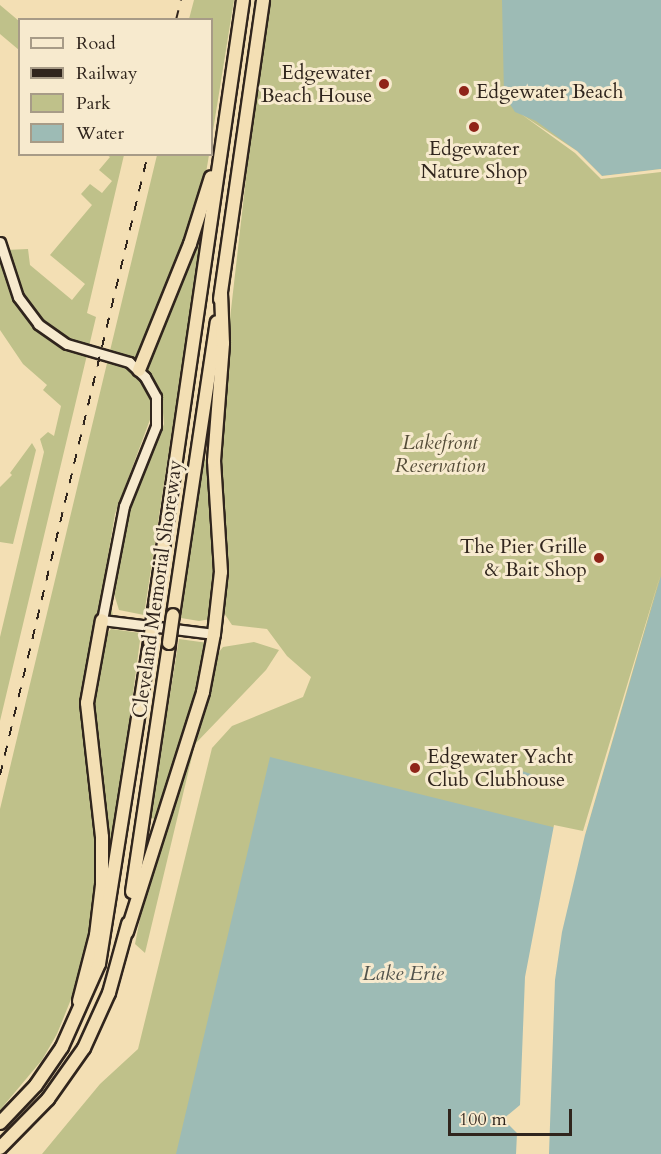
<!DOCTYPE html>
<html>
<head>
<meta charset="utf-8">
<style>
	body { margin:0 }
	#map { position:relative; width:661px; height:1154px; overflow:hidden; background:#f3dfb4; font-family:Cardo,serif }
	div>[style] { position:absolute }
	[style*='--x'] { left:calc(var(--x)*1px); top:calc(var(--y)*1px); width:calc(var(--w)*1px); rotate:calc(var(--a)*1deg) }
	.green>* { inset:0; background:#bfc18a }
	.water>* { inset:0; background:#9dbbb5 }
	.pier>* { inset:0; background:#f3dfb4 }
	.roads { filter:drop-shadow(2px 0 #30251d) drop-shadow(-2px 0 #30251d) drop-shadow(0 2px #30251d) drop-shadow(0 -2px #30251d) }
	.secondary>* { height:9px; margin:-4.5px; padding:0 4.5px; transform-origin:4.5px; border-radius:4.5px; background:#f7eace }
	.highway>* { height:12px; margin:-6px; padding:0 6px; transform-origin:6px; border-radius:6px; background:#f3dfb4 }
	.rail>* { height:2px; margin-top:-1px; transform-origin:0; background:repeating-linear-gradient(90deg,#30251d 0 10px,transparent 0 20px) }
	.bridges { filter:drop-shadow(2px 0 #30251d) drop-shadow(-2px 0 #30251d) drop-shadow(0 2px #30251d) drop-shadow(0 -2px #30251d) }
	.highway-bridge>* { height:12px; margin:-6px; padding:0 6px; transform-origin:6px; border-radius:6px; background:#f3dfb4 }
	.dots>* { width:16px; height:16px; translate:-50% -50%; box-sizing:border-box; border:3px solid #f7eace; border-radius:50% }
	span { translate:-50% -50%; white-space:nowrap; text-align:center; line-height:1.15; -webkit-text-stroke:6px #f7eace; paint-order:stroke }
	.poi-label { font-size:20px; color:#30251d }
	.right { translate:-100% -50%; text-align:right }
	.left { translate:0 -50%; text-align:left }
	.park-label { font-size:20px; color:#544c38; font-style:italic }
	.street-label { font-size:20px; color:#30251d }
	.water-label { font-size:21px; color:#51524b; font-style:italic }
	.legend { position:absolute; left:18px; top:18px; width:195px; height:138px; box-sizing:border-box; background:#f7eace; border:2px solid #a79b87; margin:0; padding:8px 10px; list-style:none; font-size:18px; color:#30251d }
	.legend li { display:flex; align-items:center; gap:12px; height:30px }
	.legend b { width:30px; border:2px solid #a79b87 }
	.scale { position:absolute; left:448px; top:1109px; width:124px; height:27px; box-sizing:border-box; border:3px solid #30251d; border-top:0; padding-left:8px; font-size:18px; line-height:21px; white-space:nowrap; color:#30251d; -webkit-text-stroke:4px #f7eace; paint-order:stroke }
</style>
</head>
<body>
<div id="map">
	<div class="green">
		<div style="clip-path:polygon(194px 0,234px 0,212px 137px,212px 20px,189px 19px)"></div>
		<div style="clip-path:polygon(271px 0,661px 0,661px 655px,578px 1154px,42px 1154px,100px 1084px,138px 1049px,212px 748px,232px 726px,303px 697px,311px 677px,287px 656px,267px 629px,232px 625px,222px 610px,229px 577px,219px 492px,222px 389px,252px 125px)"></div>
		<div style="clip-path:polygon(0 5px,19px 21px,19px 50px,0 34px)"></div>
		<div style="clip-path:polygon(107px 155px,124px 155px,87px 313px,96px 317px,0 721px,0 637px,44px 452px,40px 439px,48px 432px,54px 436px,61px 406px,43px 390px,47px 385px,23px 364px,0 330px,0 242px,5px 250px,28px 249px,30px 265px,72px 300px,85px 284px,50px 255px,92px 205px,81px 194px,90px 184px,102px 193px,112px 181px,99px 170px,110px 157px)"></div>
		<div style="clip-path:polygon(157px 155px,209px 155px,194px 244px,200px 246px,144px 615px,119px 610px,114px 594px,130px 507px,164px 424px,161px 390px,115px 514px,105px 574px,113px 616px,96px 626px,83px 682px,83px 731px,98px 860px,94px 918px,82px 972px,57px 1034px,42px 1060px,0 1110px,0 809px)"></div>
		<div style="clip-path:polygon(32px 443px,36px 450px,13px 544px,0 542px,0 487px,12px 475px,10px 473px)"></div>
		<div style="clip-path:polygon(203px 459px,209px 460px,216px 563px,211px 619px,199px 621px,181px 618px)"></div>
		<div style="clip-path:polygon(111px 629px,141px 633px,112px 851px,106px 849px,92px 701px,104px 637px)"></div>
		<div style="clip-path:polygon(179px 639px,208px 643px,194px 705px,156px 819px,150px 818px)"></div>
		<div style="clip-path:polygon(254px 642px,279px 650px,266px 670px,195px 744px,145px 953px,135px 944px,148px 878px,215px 657px,223px 647px)"></div>
	</div>
	<div class="water">
		<div style="clip-path:polygon(502px 0,661px 0,661px 169px,602px 176px,577px 151px,536px 121px,515px 112px,504px 95px)"></div>
		<div style="clip-path:polygon(661px 576px,661px 1154px,176px 1154px,270px 757px,585px 835px)"></div>
		<div style="clip-path:polygon(522px 771px,540px 777px,537px 788px,519px 785px)"></div>
	</div>
	<div class="pier">
		<div style="clip-path:polygon(521px 114px,577px 151px,602px 176px,661px 169px,661px 172px,601px 179px,575px 153px)"></div>
		<div style="clip-path:polygon(661px 573px,585px 835px,562px 932px,555px 980px,549px 1154px,516px 1154px,517px 1133px,503px 1119px,520px 1105px,525px 977px,554px 825px,583px 831px)"></div>
	</div>
	<div class="roads">
		<div class="secondary">
			<div style="--x:0;--y:242;--w:58;--a:71.9"></div>
			<div style="--x:18;--y:297;--w:34;--a:53"></div>
			<div style="--x:38;--y:324;--w:35;--a:35"></div>
			<div style="--x:67;--y:344;--w:65;--a:16.2"></div>
			<div style="--x:129;--y:362;--w:22;--a:43"></div>
			<div style="--x:145;--y:377;--w:23;--a:61"></div>
			<div style="--x:156;--y:397;--w:29;--a:90"></div>
			<div style="--x:156;--y:426;--w:86;--a:111.8"></div>
			<div style="--x:124;--y:506;--w:116;--a:100.9"></div>
			<div style="--x:102;--y:620;--w:113;--a:7.1"></div>
		</div>
		<div class="highway">
			<div style="--x:220;--y:299;--w:302;--a:-81.8"></div>
			<div style="--x:139;--y:370;--w:136;--a:-68"></div>
			<div style="--x:190;--y:244;--w:70;--a:-72.6"></div>
			<div style="--x:154;--y:611;--w:617;--a:-81.71"></div>
			<div style="--x:173;--y:615;--w:296;--a:-81.5"></div>
			<div style="--x:132;--y:892;--w:252;--a:-81.5"></div>
			<div style="--x:127;--y:932;--w:252;--a:-72.4"></div>
			<div style="--x:203;--y:692;--w:59;--a:-79.3"></div>
			<div style="--x:214;--y:634;--w:62;--a:-83.6"></div>
			<div style="--x:221;--y:572;--w:111;--a:-93.6"></div>
			<div style="--x:214;--y:461;--w:118;--a:-85.6"></div>
			<div style="--x:223;--y:343;--w:50;--a:-92.3"></div>
			<div style="--x:79;--y:1001;--w:68;--a:-75.6"></div>
			<div style="--x:96;--y:935;--w:50;--a:-83.2"></div>
			<div style="--x:102;--y:885;--w:48;--a:-90"></div>
			<div style="--x:102;--y:837;--w:135;--a:-96.4"></div>
			<div style="--x:87;--y:703;--w:84;--a:-79.8"></div>
			<div style="--x:0;--y:1123;--w:52;--a:-46.5"></div>
			<div style="--x:36;--y:1085;--w:46;--a:-55.6"></div>
			<div style="--x:62;--y:1047;--w:91;--a:-66"></div>
			<div style="--x:99;--y:964;--w:326;--a:-81"></div>
			<div style="--x:0;--y:1148;--w:69;--a:-45.6"></div>
			<div style="--x:48;--y:1099;--w:62;--a:-54.8"></div>
			<div style="--x:84;--y:1048;--w:60;--a:-65.6"></div>
			<div style="--x:109;--y:993;--w:72;--a:-74.6"></div>
		</div>
	</div>
	<div class="rail">
		<div style="--x:176;--y:20;--w:21;--a:-76"></div>
		<div style="--x:0;--y:775;--w:638;--a:-76.6"></div>
	</div>
	<div class="bridges">
		<div class="highway-bridge">
			<div style="--x:150;--y:642;--w:31;--a:-83"></div>
			<div style="--x:169;--y:643;--w:28;--a:-82"></div>
		</div>
	</div>
	<div class="dots">
		<div style="left:384px;top:84px;background:#8f2418"></div>
		<div style="left:464px;top:91px;background:#8f2418"></div>
		<div style="left:474px;top:127px;background:#8f2418"></div>
		<div style="left:599px;top:558px;background:#8f2418"></div>
		<div style="left:415px;top:768px;background:#8f2418"></div>
	</div>
	<div class="poi-label">
		<span class="right" style="left:372px;top:84px">Edgewater<br>Beach House</span>
		<span class="left" style="left:476px;top:91px">Edgewater Beach</span>
		<span style="left:474px;top:160px">Edgewater<br>Nature Shop</span>
		<span class="right" style="left:587px;top:558px">The Pier Grille<br>&amp; Bait Shop</span>
		<span class="left" style="left:427px;top:768px">Edgewater Yacht<br>Club Clubhouse</span>
	</div>
	<div class="park-label">
		<span style="left:440px;top:454px">Lakefront<br>Reservation</span>
	</div>
	<div class="street-label">
		<span style="left:157px;top:589px;rotate:-82deg">Cleveland Memorial Shoreway</span>
	</div>
	<div class="water-label">
		<span style="left:403px;top:974px">Lake Erie</span>
	</div>
	<ul class="legend">
	<li><b style="height:8px;background:#f7eace"></b>Road</li>
	<li><b style="height:8px;background:#30251d"></b>Railway</li>
	<li><b style="height:16px;background:#bfc18a"></b>Park</li>
	<li><b style="height:16px;background:#9dbbb5"></b>Water</li>
	</ul>
	<div class="scale">100 m</div>
</div>
</body>
</html>
